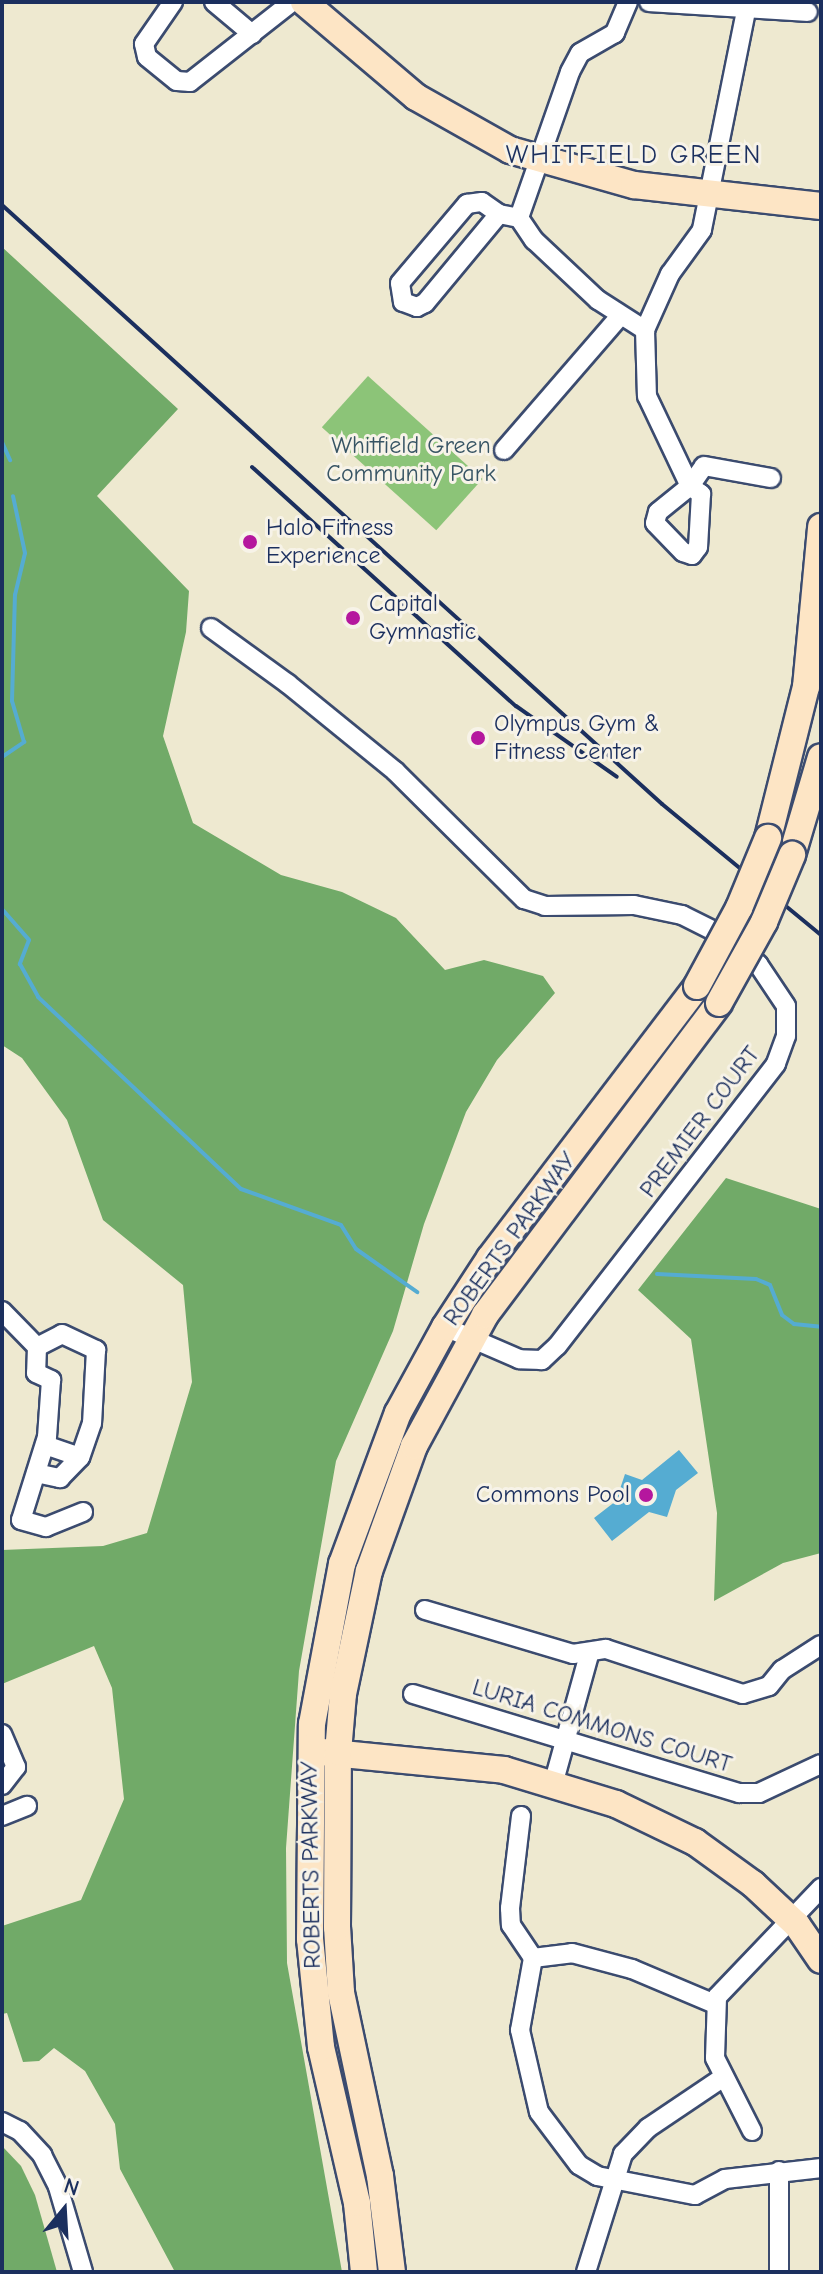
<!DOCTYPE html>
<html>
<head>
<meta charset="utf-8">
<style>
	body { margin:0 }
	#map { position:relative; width:823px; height:2274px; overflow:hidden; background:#eee9d0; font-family:"Comic Neue",sans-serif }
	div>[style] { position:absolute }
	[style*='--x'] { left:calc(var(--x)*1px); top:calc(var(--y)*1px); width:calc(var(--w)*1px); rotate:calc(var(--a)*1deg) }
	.green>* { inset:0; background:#8cc478; transform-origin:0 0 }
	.forest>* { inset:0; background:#71aa68 }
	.water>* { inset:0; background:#55acd2 }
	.stream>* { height:4px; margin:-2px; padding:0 2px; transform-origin:2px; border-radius:2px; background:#55acd2 }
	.roads { filter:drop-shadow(2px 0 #3b4b6f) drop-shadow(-2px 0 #3b4b6f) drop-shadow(0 2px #3b4b6f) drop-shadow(0 -2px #3b4b6f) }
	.street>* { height:18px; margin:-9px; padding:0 9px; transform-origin:9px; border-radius:9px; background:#fff }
	.secondary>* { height:26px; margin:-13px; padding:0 13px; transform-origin:13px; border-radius:13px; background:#fde5c5 }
	.rail>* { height:4px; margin:-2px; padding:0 2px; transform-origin:2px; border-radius:2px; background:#1b2f5e }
	.bridges { filter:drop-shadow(2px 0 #3b4b6f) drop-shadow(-2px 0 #3b4b6f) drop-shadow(0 2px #3b4b6f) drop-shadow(0 -2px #3b4b6f) }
	.secondary-bridge>* { height:26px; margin:-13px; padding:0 13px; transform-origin:13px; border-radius:13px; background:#fde5c5 }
	.dots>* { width:22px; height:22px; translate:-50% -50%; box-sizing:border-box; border:4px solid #f7f3e8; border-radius:50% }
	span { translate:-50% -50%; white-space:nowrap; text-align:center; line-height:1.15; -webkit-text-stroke:6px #f7f3e8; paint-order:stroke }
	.park-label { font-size:24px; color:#375464 }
	.poi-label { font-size:24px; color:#1b2f5e }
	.left { translate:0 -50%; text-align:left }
	.right { translate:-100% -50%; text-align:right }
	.street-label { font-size:24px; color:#1b2f5e }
	.neighbourhood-label { font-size:26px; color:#1b2f5e; letter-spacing:2px }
	.frame { position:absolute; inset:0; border:4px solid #1b2f5e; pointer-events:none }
	.north { position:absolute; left:24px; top:2170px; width:80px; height:80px; -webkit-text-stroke:6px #f7f3e8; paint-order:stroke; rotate:18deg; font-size:22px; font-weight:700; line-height:32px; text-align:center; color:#1b2f5e }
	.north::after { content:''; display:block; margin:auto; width:28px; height:36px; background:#1b2f5e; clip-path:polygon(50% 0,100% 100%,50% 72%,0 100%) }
</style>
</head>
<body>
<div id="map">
	<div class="green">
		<div style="left:368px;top:376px;width:154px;height:69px;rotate:42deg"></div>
	</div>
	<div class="forest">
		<div style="clip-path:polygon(2px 247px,178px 409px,97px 496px,189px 591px,186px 632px,163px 736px,193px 823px,281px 875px,342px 892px,396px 918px,445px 970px,484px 960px,543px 976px,555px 993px,497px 1060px,466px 1112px,424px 1224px,393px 1331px,336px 1461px,299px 1671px,286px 1848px,287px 1963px,342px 2272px,175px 2272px,120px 2169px,115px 2124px,85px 2071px,54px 2048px,39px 2061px,23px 2062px,7px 2013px,2px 2014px,2px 1926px,81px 1900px,124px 1799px,112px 1688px,94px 1646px,2px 1684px,2px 1550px,103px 1546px,147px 1533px,192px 1382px,183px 1285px,103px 1220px,67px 1120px,22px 1058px,2px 1045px)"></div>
		<div style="clip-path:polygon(726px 1178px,821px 1209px,821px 1553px,783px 1563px,714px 1601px,717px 1513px,691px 1339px,638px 1290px)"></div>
		<div style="clip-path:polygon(2px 2146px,21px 2166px,35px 2195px,57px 2272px,2px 2272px)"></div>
	</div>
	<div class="water">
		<div style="clip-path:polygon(679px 1450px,698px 1473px,676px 1490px,667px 1517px,649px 1512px,612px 1541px,594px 1518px,616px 1501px,625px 1474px,642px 1480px)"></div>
	</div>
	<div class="stream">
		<div style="--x:2;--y:442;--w:20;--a:66"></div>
		<div style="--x:2;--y:757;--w:27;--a:-34"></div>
		<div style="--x:24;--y:742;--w:43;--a:-106.3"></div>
		<div style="--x:12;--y:701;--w:106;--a:-88.4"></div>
		<div style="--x:15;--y:595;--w:43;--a:-76.6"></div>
		<div style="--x:25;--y:553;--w:58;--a:-101.9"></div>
		<div style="--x:2;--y:909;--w:41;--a:48.9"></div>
		<div style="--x:29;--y:940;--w:26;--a:111"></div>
		<div style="--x:20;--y:964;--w:38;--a:61"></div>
		<div style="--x:38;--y:997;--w:279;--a:43.4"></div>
		<div style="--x:241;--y:1189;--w:106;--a:19.8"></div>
		<div style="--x:341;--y:1225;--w:28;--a:58"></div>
		<div style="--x:356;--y:1249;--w:75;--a:35.2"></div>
		<div style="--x:657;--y:1274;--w:99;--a:2.9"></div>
		<div style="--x:756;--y:1279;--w:15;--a:23"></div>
		<div style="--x:770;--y:1285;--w:32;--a:68"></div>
		<div style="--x:782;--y:1315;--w:15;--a:37"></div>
		<div style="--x:794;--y:1324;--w:27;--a:6"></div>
	</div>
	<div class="roads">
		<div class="street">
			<div style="--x:173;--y:2;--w:51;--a:124.6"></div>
			<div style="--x:144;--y:44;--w:13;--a:77"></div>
			<div style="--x:147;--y:57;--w:38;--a:39"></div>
			<div style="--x:177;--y:81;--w:13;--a:4"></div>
			<div style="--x:190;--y:82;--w:130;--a:-38.1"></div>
			<div style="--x:214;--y:2;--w:50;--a:40.1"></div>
			<div style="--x:628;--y:2;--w:34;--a:113"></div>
			<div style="--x:615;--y:33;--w:40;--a:150.3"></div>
			<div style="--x:580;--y:53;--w:21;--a:118"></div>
			<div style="--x:570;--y:72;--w:155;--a:109.3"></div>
			<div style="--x:519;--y:218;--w:27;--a:56"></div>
			<div style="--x:534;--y:240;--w:88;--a:43.2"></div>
			<div style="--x:598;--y:300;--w:56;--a:32.6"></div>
			<div style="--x:649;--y:2;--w:159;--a:3.6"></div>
			<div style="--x:746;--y:11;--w:223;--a:101.4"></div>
			<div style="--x:702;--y:230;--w:54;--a:126"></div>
			<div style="--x:670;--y:274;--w:61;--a:114.1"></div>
			<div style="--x:645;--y:330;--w:66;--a:88.3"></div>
			<div style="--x:647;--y:396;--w:100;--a:64.5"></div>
			<div style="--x:690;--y:486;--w:14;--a:36"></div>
			<div style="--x:701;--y:494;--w:53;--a:93.2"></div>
			<div style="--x:698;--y:547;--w:10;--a:127"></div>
			<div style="--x:692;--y:555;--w:9;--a:-162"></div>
			<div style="--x:683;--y:552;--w:40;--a:-134"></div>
			<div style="--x:655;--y:523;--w:11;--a:-75"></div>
			<div style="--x:658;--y:512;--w:41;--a:-39.1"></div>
			<div style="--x:690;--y:486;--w:24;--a:-55"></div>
			<div style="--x:704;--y:466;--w:68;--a:10.2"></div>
			<div style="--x:499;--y:214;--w:116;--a:129.7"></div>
			<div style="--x:425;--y:303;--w:9;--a:153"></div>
			<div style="--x:417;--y:307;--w:15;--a:-160"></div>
			<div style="--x:403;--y:302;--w:19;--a:-99"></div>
			<div style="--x:400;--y:283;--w:104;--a:-49.7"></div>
			<div style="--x:467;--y:204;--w:15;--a:-8"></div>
			<div style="--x:482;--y:202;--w:21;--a:35"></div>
			<div style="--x:499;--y:214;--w:20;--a:11"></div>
			<div style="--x:504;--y:450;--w:177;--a:-49.1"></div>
			<div style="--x:211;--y:628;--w:95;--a:36"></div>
			<div style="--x:288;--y:684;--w:138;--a:39.1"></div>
			<div style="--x:395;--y:771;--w:182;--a:44.8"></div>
			<div style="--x:524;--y:899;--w:22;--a:18"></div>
			<div style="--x:545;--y:906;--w:89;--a:-0.6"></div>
			<div style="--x:634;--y:905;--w:49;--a:11.8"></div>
			<div style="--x:682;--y:915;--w:40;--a:26.6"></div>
			<div style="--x:718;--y:933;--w:51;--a:37.8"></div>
			<div style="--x:758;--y:964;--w:50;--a:56.3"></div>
			<div style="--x:786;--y:1006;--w:30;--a:90"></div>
			<div style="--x:786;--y:1036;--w:30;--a:110"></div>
			<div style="--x:776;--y:1064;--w:357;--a:127.8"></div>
			<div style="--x:557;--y:1346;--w:21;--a:137"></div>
			<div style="--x:542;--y:1360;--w:23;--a:-178"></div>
			<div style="--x:519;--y:1359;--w:81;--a:-156.6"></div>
			<div style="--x:2;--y:1311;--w:50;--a:45.8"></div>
			<div style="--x:37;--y:1347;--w:26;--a:92"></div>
			<div style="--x:36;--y:1373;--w:17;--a:25"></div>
			<div style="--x:51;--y:1380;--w:57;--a:94"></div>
			<div style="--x:47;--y:1437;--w:87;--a:107.4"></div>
			<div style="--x:21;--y:1520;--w:26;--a:16"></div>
			<div style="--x:46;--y:1527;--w:40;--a:-22"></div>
			<div style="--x:37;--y:1347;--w:28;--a:-27"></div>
			<div style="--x:62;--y:1334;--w:38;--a:25"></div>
			<div style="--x:96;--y:1350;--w:73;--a:93.1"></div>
			<div style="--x:92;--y:1423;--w:36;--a:109"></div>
			<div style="--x:80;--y:1457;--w:37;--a:-161"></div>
			<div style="--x:36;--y:1473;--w:25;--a:12"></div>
			<div style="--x:60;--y:1478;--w:29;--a:-46"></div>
			<div style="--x:425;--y:1610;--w:154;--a:16.6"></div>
			<div style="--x:573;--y:1654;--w:33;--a:-9"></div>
			<div style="--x:606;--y:1649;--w:144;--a:18.2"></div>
			<div style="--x:743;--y:1694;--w:27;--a:-17"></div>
			<div style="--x:769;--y:1686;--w:21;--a:-51"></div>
			<div style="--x:782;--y:1670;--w:46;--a:-32.7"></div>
			<div style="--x:413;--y:1694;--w:341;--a:16.9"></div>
			<div style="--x:739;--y:1793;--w:20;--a:0"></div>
			<div style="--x:759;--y:1793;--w:68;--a:-25.1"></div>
			<div style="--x:2;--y:1734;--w:36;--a:67"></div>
			<div style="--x:16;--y:1767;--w:23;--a:128"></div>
			<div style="--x:554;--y:1781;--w:131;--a:-74.5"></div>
			<div style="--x:2;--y:1816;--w:27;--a:-22"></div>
			<div style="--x:521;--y:1816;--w:93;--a:96.8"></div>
			<div style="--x:510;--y:1908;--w:17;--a:87"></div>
			<div style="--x:511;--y:1925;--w:40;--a:56"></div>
			<div style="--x:533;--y:1958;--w:73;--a:100.2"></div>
			<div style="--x:520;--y:2030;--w:84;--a:77"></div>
			<div style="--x:539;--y:2112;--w:66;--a:53"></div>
			<div style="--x:579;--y:2165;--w:21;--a:31"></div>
			<div style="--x:597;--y:2176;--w:100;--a:11"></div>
			<div style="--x:695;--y:2195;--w:34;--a:-28"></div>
			<div style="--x:725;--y:2179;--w:97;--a:-6.5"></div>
			<div style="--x:533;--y:1958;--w:39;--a:-7"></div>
			<div style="--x:572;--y:1953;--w:62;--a:14.9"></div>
			<div style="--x:632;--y:1969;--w:90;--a:22.9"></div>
			<div style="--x:2;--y:2122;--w:20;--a:27"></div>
			<div style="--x:20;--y:2131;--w:33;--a:47"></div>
			<div style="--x:42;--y:2155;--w:36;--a:63"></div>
			<div style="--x:58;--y:2187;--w:89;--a:73.6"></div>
			<div style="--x:752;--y:2131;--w:82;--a:-116.9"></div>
			<div style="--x:715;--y:2058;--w:61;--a:-88.1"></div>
			<div style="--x:717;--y:1997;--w:151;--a:-46.3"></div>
			<div style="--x:586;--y:2272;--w:124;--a:-72.6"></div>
			<div style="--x:623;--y:2154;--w:36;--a:-46"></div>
			<div style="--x:648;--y:2128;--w:89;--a:-34"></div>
			<div style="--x:779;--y:2272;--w:101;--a:-90"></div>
		</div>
		<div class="secondary">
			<div style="--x:304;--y:2;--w:147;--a:40.3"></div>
			<div style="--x:416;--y:97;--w:108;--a:29.4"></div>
			<div style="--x:510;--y:150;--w:129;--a:15.8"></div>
			<div style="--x:634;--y:185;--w:188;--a:6.4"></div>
			<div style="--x:768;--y:838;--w:156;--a:-75.9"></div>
			<div style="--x:806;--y:687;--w:161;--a:-84.6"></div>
			<div style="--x:792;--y:855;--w:102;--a:-73.5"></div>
			<div style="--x:322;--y:1752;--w:183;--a:5.6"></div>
			<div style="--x:504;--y:1770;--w:117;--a:16.9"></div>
			<div style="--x:616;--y:1804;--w:88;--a:25.7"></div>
			<div style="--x:695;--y:1842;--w:72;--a:35.9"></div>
			<div style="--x:753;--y:1884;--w:60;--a:43"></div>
			<div style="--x:797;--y:1925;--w:42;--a:55.6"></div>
			<div style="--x:364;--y:2272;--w:69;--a:-95.8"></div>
			<div style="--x:357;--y:2203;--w:160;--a:-103"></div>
			<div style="--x:321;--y:2047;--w:109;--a:-95.8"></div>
			<div style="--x:310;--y:1939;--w:215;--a:-89.5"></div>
			<div style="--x:312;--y:1724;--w:163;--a:-79.4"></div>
			<div style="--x:342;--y:1564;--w:161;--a:-69.7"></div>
			<div style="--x:398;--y:1413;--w:98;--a:-61.3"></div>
			<div style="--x:445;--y:1327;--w:82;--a:-56.9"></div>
			<div style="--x:490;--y:1258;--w:342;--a:-52.7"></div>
			<div style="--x:392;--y:2272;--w:97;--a:-97.1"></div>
			<div style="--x:380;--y:2176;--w:188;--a:-102"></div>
			<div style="--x:341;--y:1992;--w:65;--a:-93.5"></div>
			<div style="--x:337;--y:1927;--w:175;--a:-89.7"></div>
			<div style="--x:338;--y:1752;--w:58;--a:-85.1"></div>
			<div style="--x:343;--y:1694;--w:126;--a:-78.1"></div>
			<div style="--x:369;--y:1571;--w:133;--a:-70.2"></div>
			<div style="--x:414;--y:1446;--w:149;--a:-61.5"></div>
			<div style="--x:485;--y:1315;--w:390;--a:-53.1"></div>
		</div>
	</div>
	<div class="rail">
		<div style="--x:2;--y:205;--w:891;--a:42.23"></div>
		<div style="--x:662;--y:804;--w:206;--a:39.5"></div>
		<div style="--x:252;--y:467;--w:356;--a:42.2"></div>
		<div style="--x:516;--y:706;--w:123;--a:35.1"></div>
	</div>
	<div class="bridges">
		<div class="secondary-bridge">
			<div style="--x:697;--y:986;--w:89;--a:-61.7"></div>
			<div style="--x:739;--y:908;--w:76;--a:-67.5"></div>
			<div style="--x:719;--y:1003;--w:93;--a:-60.9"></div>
			<div style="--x:764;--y:922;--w:73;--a:-67.3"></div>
		</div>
	</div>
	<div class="dots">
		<div style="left:250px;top:542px;background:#b5179e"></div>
		<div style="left:353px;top:618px;background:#b5179e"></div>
		<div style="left:478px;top:738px;background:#b5179e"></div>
		<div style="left:646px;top:1495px;background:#b5179e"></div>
	</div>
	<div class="park-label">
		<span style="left:411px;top:460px">Whitfield Green<br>Community Park</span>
	</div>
	<div class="poi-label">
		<span class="left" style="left:266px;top:542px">Halo Fitness<br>Experience</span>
		<span class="left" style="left:369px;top:618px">Capital<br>Gymnastic</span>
		<span class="left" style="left:494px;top:738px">Olympus Gym &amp;<br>Fitness Center</span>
		<span class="right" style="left:630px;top:1495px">Commons Pool</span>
	</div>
	<div class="street-label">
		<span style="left:700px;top:1122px;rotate:-53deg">PREMIER COURT</span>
		<span style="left:510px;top:1239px;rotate:-54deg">ROBERTS PARKWAY</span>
		<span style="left:602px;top:1726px;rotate:17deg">LURIA COMMONS COURT</span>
		<span style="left:311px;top:1865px;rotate:-91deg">ROBERTS PARKWAY</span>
	</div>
	<div class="neighbourhood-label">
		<span style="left:634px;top:156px">WHITFIELD GREEN</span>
	</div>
	<div class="frame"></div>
	<div class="north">N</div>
</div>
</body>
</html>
